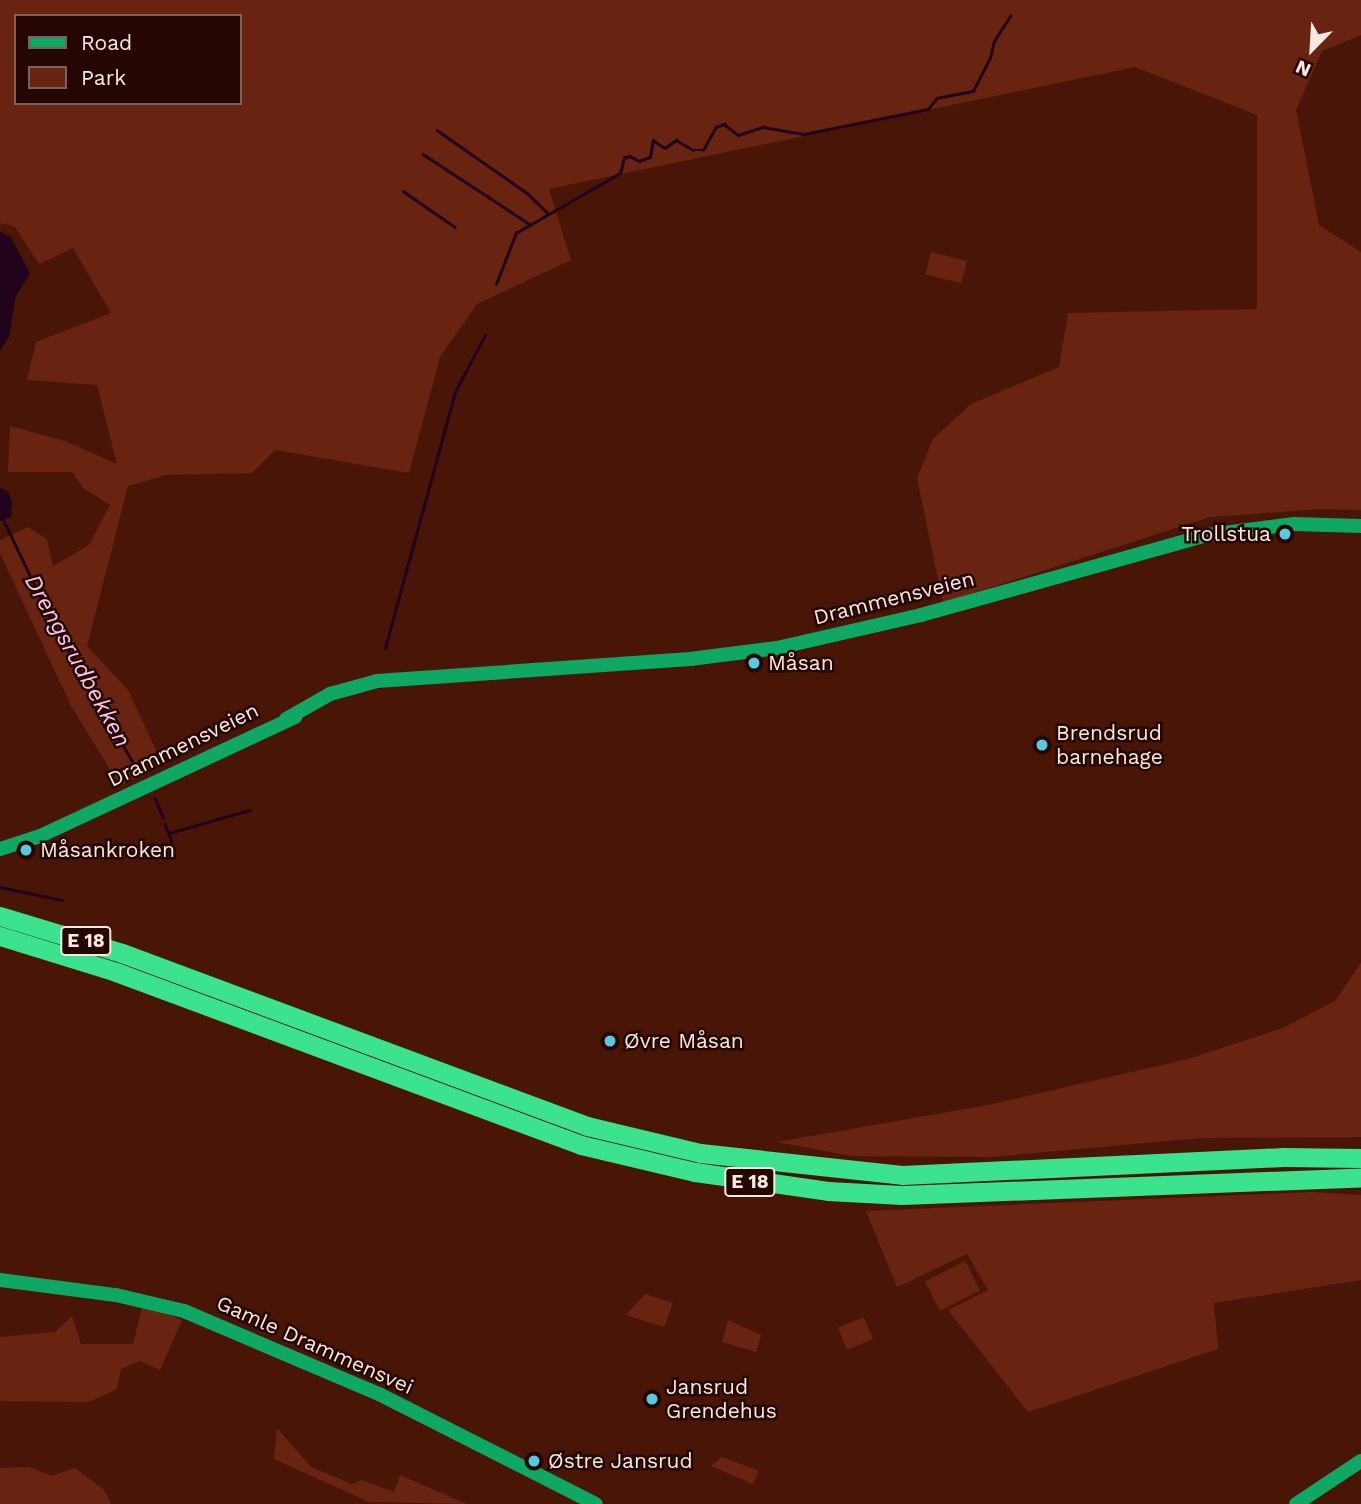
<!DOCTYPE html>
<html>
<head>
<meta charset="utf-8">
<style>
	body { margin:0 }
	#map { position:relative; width:1361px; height:1504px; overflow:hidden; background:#491507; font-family:"Work Sans",sans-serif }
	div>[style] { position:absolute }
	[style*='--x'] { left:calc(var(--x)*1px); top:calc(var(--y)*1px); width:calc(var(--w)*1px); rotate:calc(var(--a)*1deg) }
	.green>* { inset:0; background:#692411; transform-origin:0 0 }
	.water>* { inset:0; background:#22031c }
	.stream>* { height:2.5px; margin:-1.25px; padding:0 1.25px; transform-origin:1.25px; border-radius:1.25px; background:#22031c }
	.secondary>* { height:14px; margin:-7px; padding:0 7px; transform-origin:7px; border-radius:7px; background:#0ea763 }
	.highway>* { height:19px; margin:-9.5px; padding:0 9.5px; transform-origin:9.5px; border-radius:9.5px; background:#3be38e }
	.dots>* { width:19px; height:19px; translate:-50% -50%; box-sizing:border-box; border:4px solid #240702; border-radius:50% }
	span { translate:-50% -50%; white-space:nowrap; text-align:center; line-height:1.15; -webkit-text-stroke:5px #240702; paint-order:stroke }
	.shield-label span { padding:2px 5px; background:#240702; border:2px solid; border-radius:5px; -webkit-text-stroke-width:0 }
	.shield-label { font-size:19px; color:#fae8e3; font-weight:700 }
	.poi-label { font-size:21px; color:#fae8e3 }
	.right { translate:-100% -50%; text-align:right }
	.left { translate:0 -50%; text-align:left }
	.street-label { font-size:21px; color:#fae8e3 }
	.water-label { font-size:23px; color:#fac5ec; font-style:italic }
	.legend { position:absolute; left:14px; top:14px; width:228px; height:91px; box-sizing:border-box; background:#240702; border:2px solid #7a615c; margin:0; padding:9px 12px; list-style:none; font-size:21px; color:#fae8e3 }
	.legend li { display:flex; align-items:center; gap:14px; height:35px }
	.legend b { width:35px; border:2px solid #7a615c }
	.north { position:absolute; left:1277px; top:14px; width:70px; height:70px; -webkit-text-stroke:5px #240702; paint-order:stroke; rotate:204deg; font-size:19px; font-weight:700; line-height:28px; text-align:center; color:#fae8e3 }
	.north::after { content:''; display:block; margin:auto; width:24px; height:32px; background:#fae8e3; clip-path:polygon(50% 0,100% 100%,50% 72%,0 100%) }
</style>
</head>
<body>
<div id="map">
	<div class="green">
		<div style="clip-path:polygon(evenodd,0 0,1361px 0,1361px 35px,1322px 51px,1296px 110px,1319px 225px,1361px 252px,1361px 510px,1320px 509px,1210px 517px,943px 603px,917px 478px,933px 439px,971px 404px,1059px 367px,1068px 313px,1257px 309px,1257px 115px,1135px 67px,549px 189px,571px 260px,477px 304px,440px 357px,409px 473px,275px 450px,252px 473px,166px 475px,128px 486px,87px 646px,128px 690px,163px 765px,120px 786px,70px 704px,0 553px,0 540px,28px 527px,47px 539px,53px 566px,89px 545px,110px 505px,83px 488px,72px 472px,8px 472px,10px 426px,65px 441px,117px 464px,97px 385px,27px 380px,36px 342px,111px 313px,73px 248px,39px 264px,15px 227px,0 223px,0 0,16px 16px,240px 16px,240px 103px,16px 103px,16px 16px)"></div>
		<div style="left:931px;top:252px;width:37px;height:23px;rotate:14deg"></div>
		<div style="clip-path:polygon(1361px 963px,1361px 1137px,1200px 1138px,992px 1157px,851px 1156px,777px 1142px,988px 1105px,1188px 1059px,1283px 1028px,1335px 1001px)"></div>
		<div style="clip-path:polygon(1312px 1192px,1361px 1195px,1361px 1280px,1214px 1303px,1218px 1349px,1028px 1412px,948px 1310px,988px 1290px,967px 1254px,897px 1287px,866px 1211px)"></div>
		<div style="left:965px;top:1261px;width:33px;height:45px;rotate:63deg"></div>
		<div style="clip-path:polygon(645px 1294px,673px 1303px,664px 1327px,626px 1315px)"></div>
		<div style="clip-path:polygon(143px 1304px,182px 1320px,160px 1370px,140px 1361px,121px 1369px,117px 1389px,89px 1402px,0 1401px,0 1337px,55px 1332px,72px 1316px,81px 1344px,133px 1344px)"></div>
		<div style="left:864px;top:1317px;width:24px;height:28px;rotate:68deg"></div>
		<div style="clip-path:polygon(728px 1320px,761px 1335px,756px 1352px,722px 1342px)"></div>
		<div style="clip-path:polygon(277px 1428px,311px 1467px,352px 1484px,362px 1480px,394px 1492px,400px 1475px,467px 1504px,369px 1502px,274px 1459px)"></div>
		<div style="clip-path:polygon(722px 1457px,759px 1471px,753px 1484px,711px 1466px)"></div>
		<div style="clip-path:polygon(29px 1467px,51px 1476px,75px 1468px,104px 1490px,111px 1504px,0 1504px,0 1468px)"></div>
	</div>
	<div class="water">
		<div style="clip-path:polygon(0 232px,11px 237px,30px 274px,16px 296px,9px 337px,0 351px)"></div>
		<div style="clip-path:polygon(0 488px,8px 491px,12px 502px,11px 517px,0 521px)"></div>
	</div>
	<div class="stream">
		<div style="--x:437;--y:130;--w:110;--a:35"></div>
		<div style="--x:527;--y:193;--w:30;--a:44"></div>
		<div style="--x:423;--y:154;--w:126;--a:33.3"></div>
		<div style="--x:403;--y:191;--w:63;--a:34.7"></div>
		<div style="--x:496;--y:284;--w:55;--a:-68.6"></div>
		<div style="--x:516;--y:233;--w:120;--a:-30"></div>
		<div style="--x:620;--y:173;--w:16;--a:-75"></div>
		<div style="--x:624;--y:158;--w:6;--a:-18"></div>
		<div style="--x:630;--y:156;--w:10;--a:29"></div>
		<div style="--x:639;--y:161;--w:12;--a:-20"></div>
		<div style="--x:650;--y:157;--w:17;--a:-80"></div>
		<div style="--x:653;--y:140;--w:14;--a:34"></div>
		<div style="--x:665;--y:148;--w:14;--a:-36"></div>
		<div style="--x:676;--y:140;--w:20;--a:30"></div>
		<div style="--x:693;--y:150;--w:10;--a:0"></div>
		<div style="--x:703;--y:150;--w:26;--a:-61"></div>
		<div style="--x:716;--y:127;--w:9;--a:-21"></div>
		<div style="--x:724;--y:124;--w:18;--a:38"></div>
		<div style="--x:738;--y:135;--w:26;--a:-18"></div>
		<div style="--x:763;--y:127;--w:42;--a:9.7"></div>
		<div style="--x:804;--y:134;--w:126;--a:-11.4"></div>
		<div style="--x:928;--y:109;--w:14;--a:-51"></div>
		<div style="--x:937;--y:98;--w:37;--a:-11"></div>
		<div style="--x:973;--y:91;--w:37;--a:-63"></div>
		<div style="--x:990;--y:58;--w:17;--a:-77"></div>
		<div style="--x:994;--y:41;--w:30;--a:-57"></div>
		<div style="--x:3;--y:519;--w:118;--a:64.3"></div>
		<div style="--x:54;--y:625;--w:160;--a:60.1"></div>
		<div style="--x:385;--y:648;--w:265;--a:-74.7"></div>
		<div style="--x:455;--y:392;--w:64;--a:-62.2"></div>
		<div style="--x:155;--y:798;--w:21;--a:67"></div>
		<div style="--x:165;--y:824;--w:18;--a:68"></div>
		<div style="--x:172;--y:841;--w:8;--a:113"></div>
		<div style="--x:169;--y:833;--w:84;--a:-15.9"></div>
		<div style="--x:0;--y:887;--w:63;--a:11.8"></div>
	</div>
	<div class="secondary">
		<div style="--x:286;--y:719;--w:51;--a:-29.6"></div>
		<div style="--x:330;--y:694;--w:49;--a:-15.5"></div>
		<div style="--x:377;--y:681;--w:314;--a:-4"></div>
		<div style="--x:690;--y:659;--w:88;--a:-7.2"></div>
		<div style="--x:777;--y:648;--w:148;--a:-12.9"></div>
		<div style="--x:921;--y:615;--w:298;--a:-15.6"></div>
		<div style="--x:1208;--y:535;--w:87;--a:-7.3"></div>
		<div style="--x:1294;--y:524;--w:67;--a:1.7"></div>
		<div style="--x:0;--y:849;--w:40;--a:-18"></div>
		<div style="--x:38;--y:837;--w:284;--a:-25"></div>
		<div style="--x:0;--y:1280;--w:117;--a:7.4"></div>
		<div style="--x:116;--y:1295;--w:70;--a:13.2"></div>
		<div style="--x:184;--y:1311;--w:212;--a:23.1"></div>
		<div style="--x:379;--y:1394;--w:243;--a:26.9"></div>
		<div style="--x:1296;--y:1504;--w:78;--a:-33.5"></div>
	</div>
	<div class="highway">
		<div style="--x:0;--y:916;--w:127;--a:16.9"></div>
		<div style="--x:122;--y:953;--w:496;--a:20.4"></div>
		<div style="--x:587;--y:1126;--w:116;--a:13.4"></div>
		<div style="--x:700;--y:1153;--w:203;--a:6.2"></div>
		<div style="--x:902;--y:1175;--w:382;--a:-2.7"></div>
		<div style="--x:1284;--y:1157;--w:77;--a:0.7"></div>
		<div style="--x:0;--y:936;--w:121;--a:17.2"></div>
		<div style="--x:116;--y:972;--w:496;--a:20.4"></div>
		<div style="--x:581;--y:1145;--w:117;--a:13.3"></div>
		<div style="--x:695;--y:1172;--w:134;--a:8.1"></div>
		<div style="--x:828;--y:1191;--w:74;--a:3.1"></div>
		<div style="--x:902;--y:1195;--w:459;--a:-2.2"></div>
	</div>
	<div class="dots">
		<div style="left:1285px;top:534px;background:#58c9e3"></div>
		<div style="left:754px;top:663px;background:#58c9e3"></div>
		<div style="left:1042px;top:745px;background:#58c9e3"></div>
		<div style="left:26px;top:850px;background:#58c9e3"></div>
		<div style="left:610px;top:1041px;background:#58c9e3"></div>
		<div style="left:652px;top:1399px;background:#58c9e3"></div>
		<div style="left:534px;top:1461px;background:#58c9e3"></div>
	</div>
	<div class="shield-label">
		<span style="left:86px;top:941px">E 18</span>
		<span style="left:750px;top:1182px">E 18</span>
	</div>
	<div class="poi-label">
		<span class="right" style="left:1271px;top:534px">Trollstua</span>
		<span class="left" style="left:768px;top:663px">Måsan</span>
		<span class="left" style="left:1056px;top:745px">Brendsrud<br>barnehage</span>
		<span class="left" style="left:40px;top:850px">Måsankroken</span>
		<span class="left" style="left:624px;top:1041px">Øvre Måsan</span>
		<span class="left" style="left:666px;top:1399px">Jansrud<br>Grendehus</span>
		<span class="left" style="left:548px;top:1461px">Østre Jansrud</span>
	</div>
	<div class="street-label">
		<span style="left:894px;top:598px;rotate:-14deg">Drammensveien</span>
		<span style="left:183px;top:745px;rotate:-26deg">Drammensveien</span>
		<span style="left:315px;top:1345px;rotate:24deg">Gamle Drammensvei</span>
	</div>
	<div class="water-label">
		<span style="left:77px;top:661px;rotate:61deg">Drengsrudbekken</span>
	</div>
	<ul class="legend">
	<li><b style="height:9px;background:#0ea763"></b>Road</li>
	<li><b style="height:19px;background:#692411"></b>Park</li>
	</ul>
	<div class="north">N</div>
</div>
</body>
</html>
